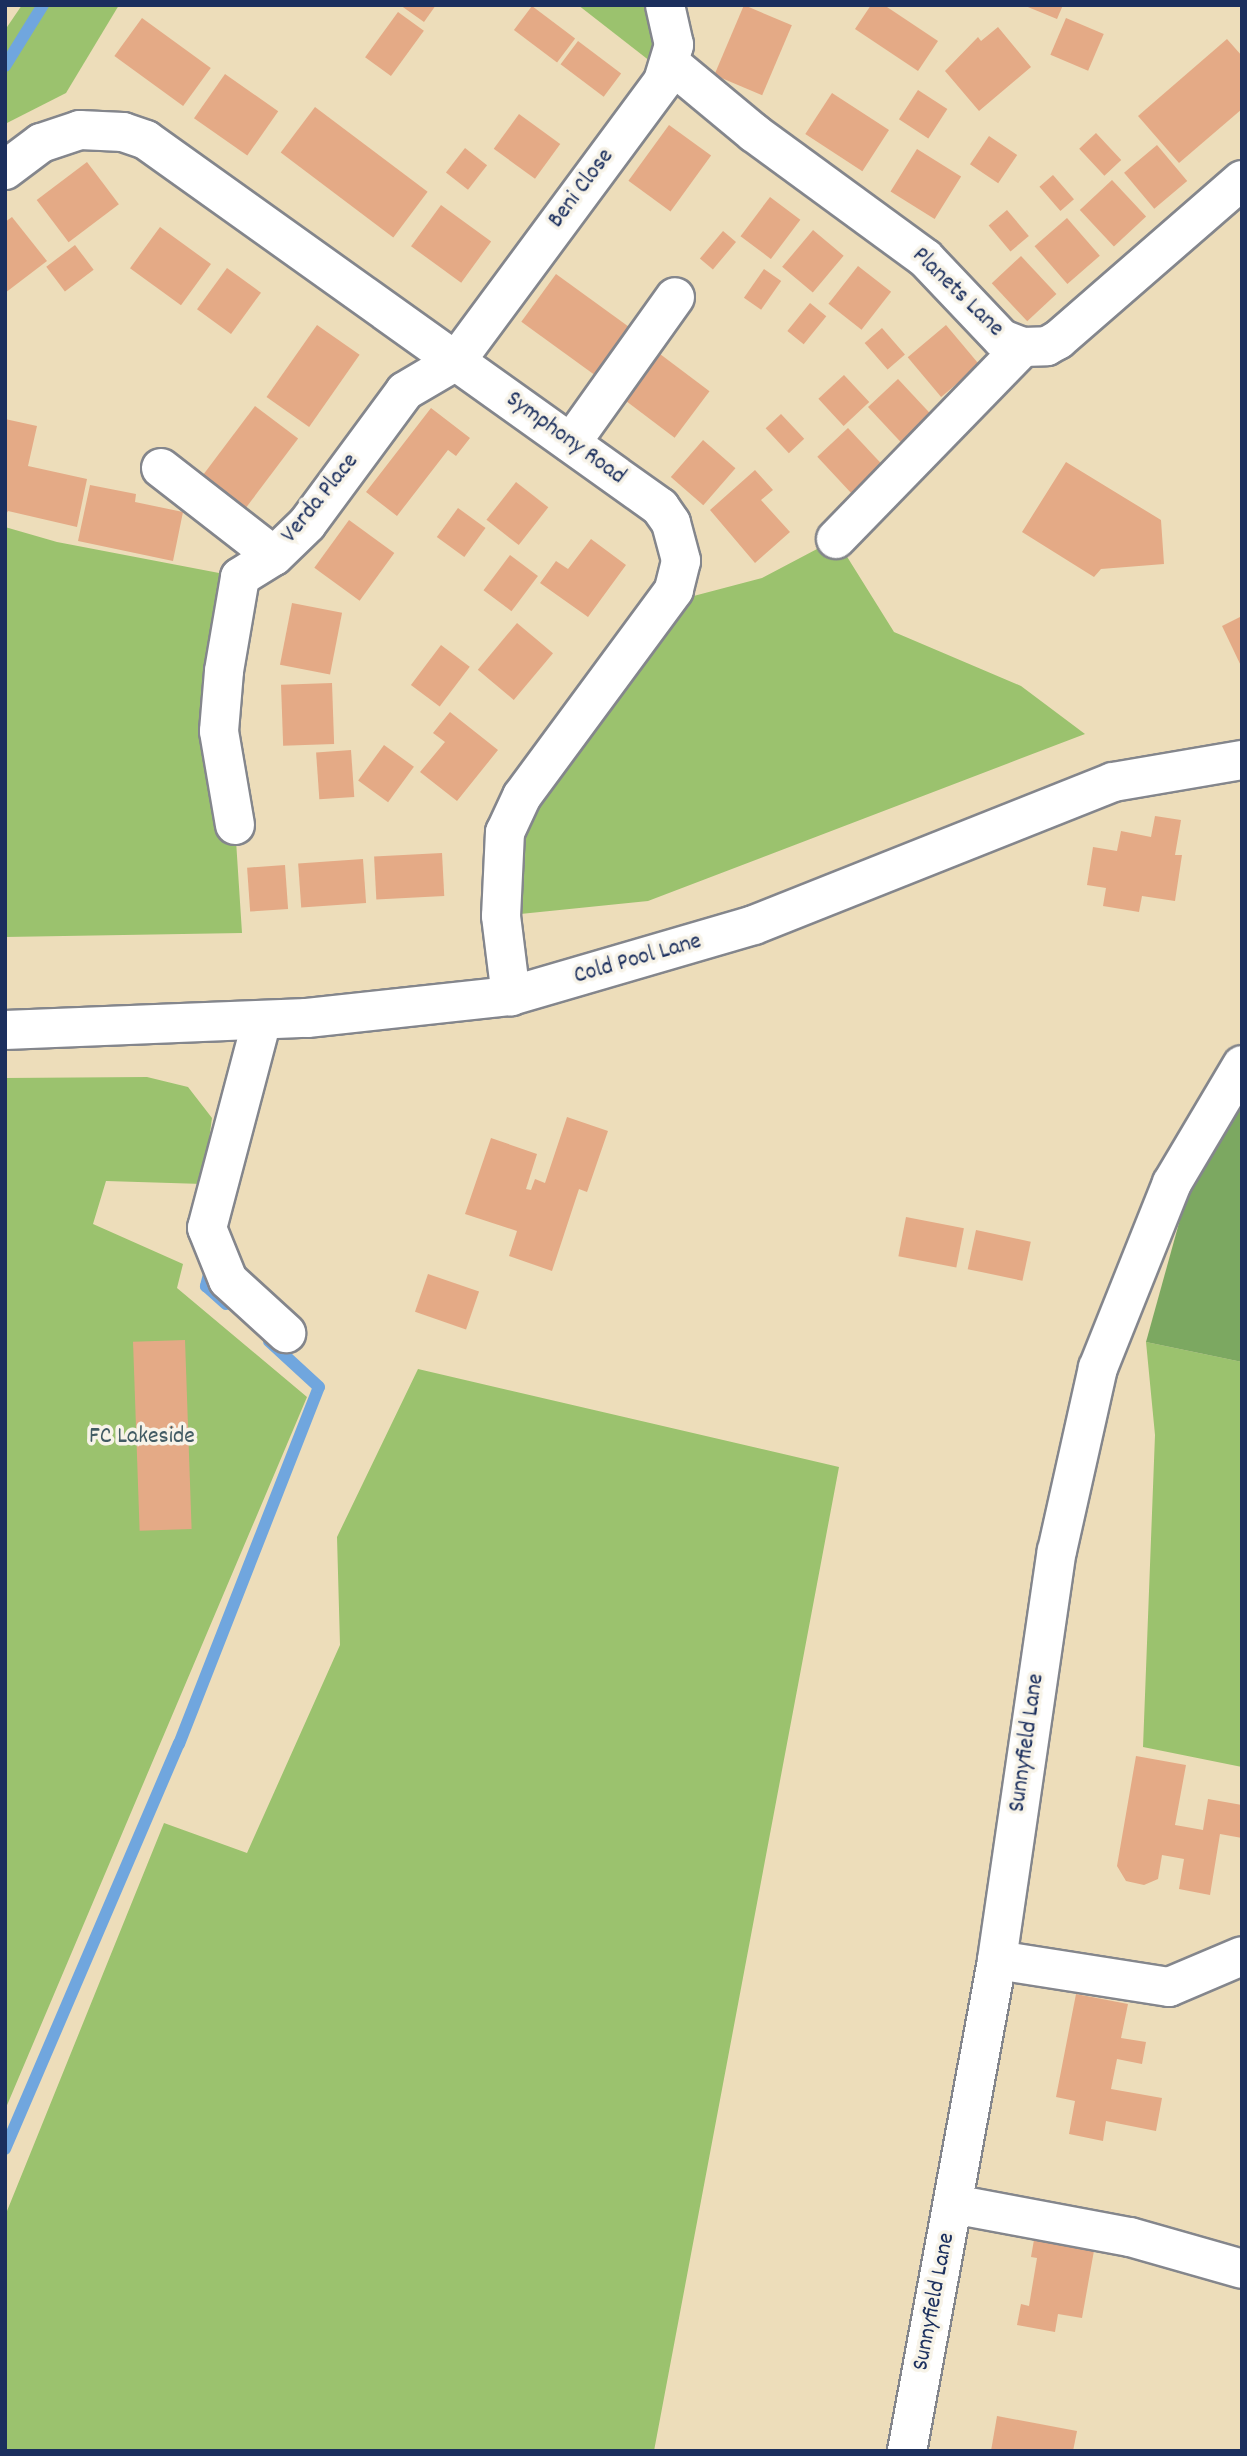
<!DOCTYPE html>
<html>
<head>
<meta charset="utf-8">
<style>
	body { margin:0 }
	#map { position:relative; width:1247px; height:2456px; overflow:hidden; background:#edddba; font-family:Dekko,sans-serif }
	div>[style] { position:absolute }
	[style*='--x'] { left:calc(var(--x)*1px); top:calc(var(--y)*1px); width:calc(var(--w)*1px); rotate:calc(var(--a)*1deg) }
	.green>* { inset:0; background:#9bc26e }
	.forest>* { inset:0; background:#7ca861 }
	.stream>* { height:12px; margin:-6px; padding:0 6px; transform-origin:6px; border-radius:6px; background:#70a6de }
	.building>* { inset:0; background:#e4aa86; transform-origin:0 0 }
	.roads { filter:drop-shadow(2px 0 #84868c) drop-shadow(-2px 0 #84868c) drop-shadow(0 2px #84868c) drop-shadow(0 -2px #84868c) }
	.minor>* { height:38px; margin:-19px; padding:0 19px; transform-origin:19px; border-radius:19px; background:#fff }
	span { translate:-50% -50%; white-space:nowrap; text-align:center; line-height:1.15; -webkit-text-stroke:7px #f7f3e8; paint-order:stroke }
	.street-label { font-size:24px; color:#1b2f5e }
	.park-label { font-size:24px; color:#415b63 }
	.frame { position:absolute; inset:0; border:7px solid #1b2f5e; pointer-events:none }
</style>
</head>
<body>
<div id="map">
	<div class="green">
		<div style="clip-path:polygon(22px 5px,119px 5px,66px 93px,5px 124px,5px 30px)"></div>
		<div style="clip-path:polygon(578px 5px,653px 5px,655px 65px)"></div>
		<div style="clip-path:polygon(5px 527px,57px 542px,240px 577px,235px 825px,242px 933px,5px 937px)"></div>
		<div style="clip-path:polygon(836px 539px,894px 632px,1021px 686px,1085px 734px,648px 901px,501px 916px,502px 852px,667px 603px,762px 578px)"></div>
		<div style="clip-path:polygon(147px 1077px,188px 1087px,212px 1118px,203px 1184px,106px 1181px,93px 1224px,183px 1264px,177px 1288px,307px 1397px,5px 2110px,5px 1078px)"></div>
		<div style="clip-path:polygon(1146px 1342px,1242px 1362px,1242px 1767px,1143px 1747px,1155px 1435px)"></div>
		<div style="clip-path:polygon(418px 1369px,839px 1467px,654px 2451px,5px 2451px,5px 2216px,164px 1823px,247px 1853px,340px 1645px,337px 1537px)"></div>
	</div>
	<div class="forest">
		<div style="clip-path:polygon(1242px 1107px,1242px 1362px,1146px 1342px,1199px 1151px)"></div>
	</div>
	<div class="stream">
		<div style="--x:5;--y:66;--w:72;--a:-58.1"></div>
		<div style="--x:211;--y:1266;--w:21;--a:104"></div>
		<div style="--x:206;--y:1286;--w:27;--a:42"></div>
		<div style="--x:5;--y:2149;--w:441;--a:-66.8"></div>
		<div style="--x:179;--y:1744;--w:383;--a:-68.6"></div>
		<div style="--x:319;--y:1387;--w:68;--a:-137.4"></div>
	</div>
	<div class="building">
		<div style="clip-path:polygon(400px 5px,436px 5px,424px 22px)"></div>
		<div style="left:744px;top:5px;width:52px;height:76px;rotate:23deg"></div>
		<div style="clip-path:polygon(871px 5px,884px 5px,938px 41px,918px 71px,855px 29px)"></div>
		<div style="clip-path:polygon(1023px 5px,1063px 5px,1057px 19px)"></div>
		<div style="left:532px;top:6px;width:54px;height:30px;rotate:37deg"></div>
		<div style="left:398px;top:12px;width:32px;height:56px;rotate:36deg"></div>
		<div style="left:142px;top:18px;width:85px;height:47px;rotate:36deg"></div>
		<div style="left:1066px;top:18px;width:41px;height:40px;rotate:23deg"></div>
		<div style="clip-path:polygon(998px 27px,1031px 67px,979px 111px,945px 71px,978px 37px,981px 41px)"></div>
		<div style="clip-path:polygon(1227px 39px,1242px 56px,1242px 109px,1179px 163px,1138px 116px)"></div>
		<div style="left:578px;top:41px;width:54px;height:29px;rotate:37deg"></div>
		<div style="left:225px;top:74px;width:65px;height:54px;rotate:35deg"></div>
		<div style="left:918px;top:90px;width:35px;height:35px;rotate:33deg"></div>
		<div style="left:832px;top:93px;width:68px;height:49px;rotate:33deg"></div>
		<div style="left:315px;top:107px;width:141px;height:57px;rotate:37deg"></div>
		<div style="left:519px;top:114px;width:51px;height:43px;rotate:36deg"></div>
		<div style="left:669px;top:125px;width:52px;height:69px;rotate:36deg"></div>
		<div style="left:1096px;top:133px;width:37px;height:23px;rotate:47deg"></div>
		<div style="left:989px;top:136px;width:34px;height:34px;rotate:34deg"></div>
		<div style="left:1157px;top:145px;width:47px;height:43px;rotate:50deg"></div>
		<div style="left:465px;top:148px;width:28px;height:31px;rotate:38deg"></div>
		<div style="left:917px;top:149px;width:52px;height:50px;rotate:32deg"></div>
		<div style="left:87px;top:162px;width:53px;height:63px;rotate:53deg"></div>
		<div style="left:1053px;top:175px;width:32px;height:18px;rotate:49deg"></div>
		<div style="left:1112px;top:180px;width:50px;height:44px;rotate:47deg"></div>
		<div style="left:770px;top:197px;width:38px;height:49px;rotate:37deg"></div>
		<div style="left:441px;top:205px;width:62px;height:51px;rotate:36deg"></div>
		<div style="left:1007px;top:210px;width:34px;height:24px;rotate:50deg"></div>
		<div style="clip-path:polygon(12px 217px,47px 261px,5px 293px,5px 222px)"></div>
		<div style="left:1067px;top:218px;width:50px;height:43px;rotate:49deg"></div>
		<div style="left:160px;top:227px;width:63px;height:51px;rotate:36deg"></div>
		<div style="left:813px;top:230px;width:40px;height:48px;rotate:40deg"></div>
		<div style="left:723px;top:231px;width:17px;height:36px;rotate:40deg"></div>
		<div style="left:75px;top:245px;width:31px;height:36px;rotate:53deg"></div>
		<div style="left:1021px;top:256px;width:52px;height:40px;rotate:47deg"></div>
		<div style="left:858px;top:266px;width:42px;height:48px;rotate:38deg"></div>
		<div style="left:227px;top:268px;width:42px;height:51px;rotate:36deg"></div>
		<div style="left:764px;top:269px;width:21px;height:35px;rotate:35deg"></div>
		<div style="left:556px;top:274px;width:98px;height:59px;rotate:36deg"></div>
		<div style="left:810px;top:303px;width:21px;height:36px;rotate:39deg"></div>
		<div style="left:317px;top:325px;width:52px;height:88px;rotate:35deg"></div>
		<div style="left:946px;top:325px;width:52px;height:50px;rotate:50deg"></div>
		<div style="left:882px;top:328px;width:35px;height:23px;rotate:49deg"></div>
		<div style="left:656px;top:351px;width:67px;height:58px;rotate:37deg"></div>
		<div style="left:844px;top:375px;width:37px;height:35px;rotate:47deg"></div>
		<div style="left:898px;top:379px;width:53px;height:41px;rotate:47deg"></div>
		<div style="left:255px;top:406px;width:54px;height:87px;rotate:37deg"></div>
		<div style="clip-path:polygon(431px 408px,470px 438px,456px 456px,448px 450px,397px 516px,366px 492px)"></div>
		<div style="left:781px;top:414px;width:34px;height:21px;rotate:47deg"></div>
		<div style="clip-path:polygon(5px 419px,37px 426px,28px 466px,87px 479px,77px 527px,8px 511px,5px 516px)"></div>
		<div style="left:848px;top:428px;width:52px;height:42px;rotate:47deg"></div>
		<div style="left:703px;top:440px;width:43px;height:49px;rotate:41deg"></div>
		<div style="clip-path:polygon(1066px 462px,1161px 520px,1164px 564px,1101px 569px,1094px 577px,1022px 532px)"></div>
		<div style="clip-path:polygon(755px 470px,773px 490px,761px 500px,790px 532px,755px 563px,710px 510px)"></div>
		<div style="left:516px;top:482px;width:41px;height:48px;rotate:38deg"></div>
		<div style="clip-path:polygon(90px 485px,136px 494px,135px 502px,183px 512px,173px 561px,78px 541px)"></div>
		<div style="left:458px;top:508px;width:34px;height:36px;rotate:36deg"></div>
		<div style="left:349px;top:520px;width:56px;height:59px;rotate:36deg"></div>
		<div style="clip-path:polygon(591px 539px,626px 565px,588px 617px,540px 583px,556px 561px,568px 569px)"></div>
		<div style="left:510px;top:555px;width:35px;height:44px;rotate:37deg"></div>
		<div style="left:292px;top:603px;width:51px;height:63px;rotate:11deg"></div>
		<div style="clip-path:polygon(1242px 616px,1242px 668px,1222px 626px)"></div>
		<div style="left:517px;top:623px;width:47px;height:61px;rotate:40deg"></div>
		<div style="left:441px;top:645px;width:36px;height:50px;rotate:37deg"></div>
		<div style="left:332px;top:683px;width:61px;height:51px;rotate:88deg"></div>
		<div style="clip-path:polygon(450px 712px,498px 750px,457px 801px,420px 772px,445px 742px,433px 733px)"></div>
		<div style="left:384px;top:745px;width:37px;height:44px;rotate:36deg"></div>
		<div style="left:351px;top:750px;width:47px;height:35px;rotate:86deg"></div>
		<div style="clip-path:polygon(1155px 816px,1181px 820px,1175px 855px,1182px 855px,1175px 901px,1142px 896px,1139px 912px,1103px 906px,1106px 888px,1087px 885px,1093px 847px,1117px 851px,1121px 831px,1151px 837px)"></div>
		<div style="left:442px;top:853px;width:43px;height:68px;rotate:87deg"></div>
		<div style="left:363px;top:859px;width:44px;height:65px;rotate:86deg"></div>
		<div style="left:285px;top:865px;width:44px;height:38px;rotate:86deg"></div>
		<div style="clip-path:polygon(567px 1117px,608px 1131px,587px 1192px,579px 1189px,552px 1271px,509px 1256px,517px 1231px,465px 1214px,491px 1138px,537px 1154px,526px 1189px,531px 1190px,535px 1179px,545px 1183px)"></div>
		<div style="left:906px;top:1217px;width:59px;height:40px;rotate:11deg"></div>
		<div style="left:976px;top:1230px;width:56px;height:40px;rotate:12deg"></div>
		<div style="left:428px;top:1274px;width:54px;height:40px;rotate:19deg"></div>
		<div style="left:185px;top:1340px;width:189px;height:52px;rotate:88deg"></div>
		<div style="clip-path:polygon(1136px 1756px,1186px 1765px,1175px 1825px,1203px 1830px,1208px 1799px,1242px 1805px,1242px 1838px,1220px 1834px,1210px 1895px,1179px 1889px,1184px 1859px,1162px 1855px,1158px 1879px,1144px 1885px,1126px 1881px,1117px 1866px)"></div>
		<div style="clip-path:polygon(1076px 1994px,1128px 2004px,1121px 2038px,1146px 2042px,1142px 2064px,1117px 2059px,1111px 2089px,1162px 2098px,1156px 2131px,1106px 2121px,1103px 2141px,1069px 2134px,1075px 2101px,1056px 2097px)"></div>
		<div style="clip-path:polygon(1035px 2234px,1095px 2245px,1082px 2318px,1058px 2314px,1055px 2332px,1017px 2325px,1021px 2304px,1029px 2306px,1037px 2258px,1031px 2257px)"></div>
		<div style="clip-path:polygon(997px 2416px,1077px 2431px,1073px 2451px,991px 2451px)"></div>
	</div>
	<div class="roads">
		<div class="minor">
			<div style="--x:671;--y:64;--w:108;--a:39.7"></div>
			<div style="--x:754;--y:133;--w:212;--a:36.2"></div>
			<div style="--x:925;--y:258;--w:112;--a:46.5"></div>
			<div style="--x:1002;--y:339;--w:22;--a:21"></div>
			<div style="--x:1023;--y:347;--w:24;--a:-2"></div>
			<div style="--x:1047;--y:346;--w:13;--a:-29"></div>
			<div style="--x:1058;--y:340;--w:244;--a:-41"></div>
			<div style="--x:5;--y:170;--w:45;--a:-36.9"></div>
			<div style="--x:41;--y:143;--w:41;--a:-18.4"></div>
			<div style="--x:80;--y:130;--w:43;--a:2.7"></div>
			<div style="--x:123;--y:132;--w:24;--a:19"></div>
			<div style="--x:146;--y:140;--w:632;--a:35.53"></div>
			<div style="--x:660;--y:507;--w:19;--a:55"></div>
			<div style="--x:671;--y:523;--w:39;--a:75"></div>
			<div style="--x:681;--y:561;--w:30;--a:104"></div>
			<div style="--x:674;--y:590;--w:256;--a:126.4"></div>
			<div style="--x:522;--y:796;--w:40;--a:115"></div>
			<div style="--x:505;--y:832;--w:84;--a:92.7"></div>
			<div style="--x:501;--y:916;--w:81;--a:82.9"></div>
			<div style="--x:571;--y:443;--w:179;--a:-54.5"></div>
			<div style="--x:161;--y:468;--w:143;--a:37.9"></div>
			<div style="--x:836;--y:539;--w:268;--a:-45.8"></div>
			<div style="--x:235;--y:825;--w:95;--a:-99.7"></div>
			<div style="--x:219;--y:731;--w:60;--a:-85.2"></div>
			<div style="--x:224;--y:671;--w:95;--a:-80.3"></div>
			<div style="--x:240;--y:577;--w:40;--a:-32"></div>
			<div style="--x:274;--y:556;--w:46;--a:-44.1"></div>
			<div style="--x:307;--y:524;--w:165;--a:-53.6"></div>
			<div style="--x:405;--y:391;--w:59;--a:-30.5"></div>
			<div style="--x:456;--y:361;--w:348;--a:-53.5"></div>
			<div style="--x:663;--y:81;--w:38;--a:-73"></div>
			<div style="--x:674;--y:45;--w:41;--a:-102.7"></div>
			<div style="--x:262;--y:1020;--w:215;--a:104.8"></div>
			<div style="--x:207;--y:1228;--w:56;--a:68"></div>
			<div style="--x:228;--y:1280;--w:79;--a:42.4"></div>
			<div style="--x:5;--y:1030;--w:302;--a:-2.3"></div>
			<div style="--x:307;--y:1018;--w:205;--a:-6.2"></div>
			<div style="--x:511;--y:996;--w:253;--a:-16.3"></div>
			<div style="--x:754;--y:925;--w:386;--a:-21.7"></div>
			<div style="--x:1113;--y:782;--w:131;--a:-9.7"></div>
			<div style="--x:997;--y:1960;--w:174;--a:8.9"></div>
			<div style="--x:1169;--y:1987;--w:79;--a:-23"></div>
			<div style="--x:953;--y:2204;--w:180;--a:10.6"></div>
			<div style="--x:1130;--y:2237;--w:116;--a:15.9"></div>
			<div style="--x:907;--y:2451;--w:499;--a:-79.6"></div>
			<div style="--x:997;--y:1960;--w:413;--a:-81.7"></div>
			<div style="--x:1057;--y:1551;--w:188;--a:-77.4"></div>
			<div style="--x:1098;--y:1368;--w:199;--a:-68.2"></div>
			<div style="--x:1172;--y:1183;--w:137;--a:-59.3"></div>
		</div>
	</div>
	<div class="street-label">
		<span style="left:582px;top:189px;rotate:-53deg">Beni Close</span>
		<span style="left:957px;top:293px;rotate:44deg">Planets Lane</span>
		<span style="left:565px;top:439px;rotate:36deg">Symphony Road</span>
		<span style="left:321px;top:499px;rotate:-51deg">Verda Place</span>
		<span style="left:638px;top:960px;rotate:-16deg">Cold Pool Lane</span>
		<span style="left:1028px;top:1743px;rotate:-82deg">Sunnyfield Lane</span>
		<span style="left:935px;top:2302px;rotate:-79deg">Sunnyfield Lane</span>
	</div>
	<div class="park-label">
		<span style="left:142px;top:1438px">FC Lakeside</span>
	</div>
	<div class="frame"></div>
</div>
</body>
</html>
